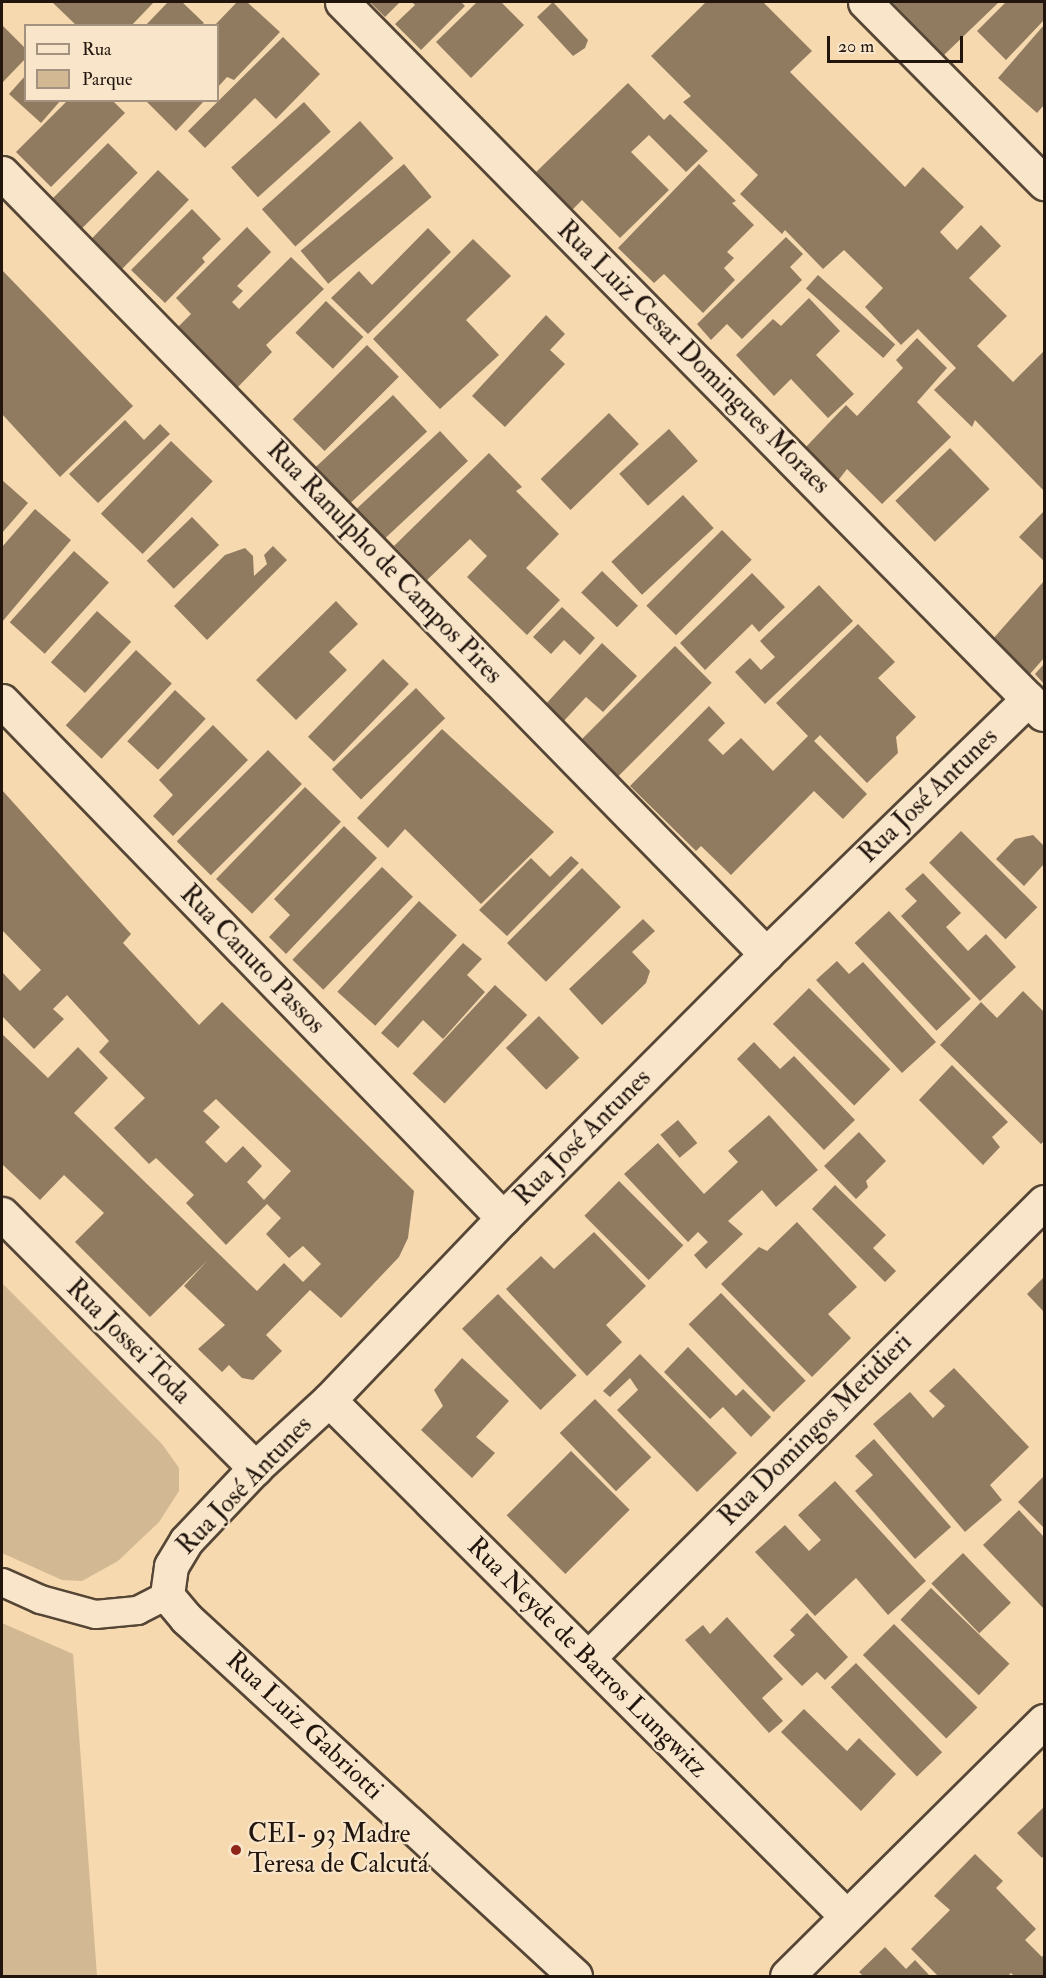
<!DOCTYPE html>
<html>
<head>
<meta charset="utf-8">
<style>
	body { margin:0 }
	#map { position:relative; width:1046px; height:1978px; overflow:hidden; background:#f6d9ae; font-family:"IM FELL Double Pica",serif }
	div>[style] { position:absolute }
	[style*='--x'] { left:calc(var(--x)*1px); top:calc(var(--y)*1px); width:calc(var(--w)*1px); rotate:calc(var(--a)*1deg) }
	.green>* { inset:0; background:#d2b893 }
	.building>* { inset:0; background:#907b61; transform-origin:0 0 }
	.roads { filter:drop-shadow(2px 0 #564636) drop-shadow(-2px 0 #564636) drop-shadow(0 2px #564636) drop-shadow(0 -2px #564636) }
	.service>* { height:27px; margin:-13.5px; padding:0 13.5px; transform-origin:13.5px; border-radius:13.5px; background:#f9e6ca }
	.minor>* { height:33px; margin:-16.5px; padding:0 16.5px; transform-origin:16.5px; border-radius:16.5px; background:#f9e6ca }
	.dots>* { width:16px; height:16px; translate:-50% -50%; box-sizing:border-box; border:3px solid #f9e6ca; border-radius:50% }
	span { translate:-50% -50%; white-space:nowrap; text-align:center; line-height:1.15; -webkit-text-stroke:4.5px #f9e6ca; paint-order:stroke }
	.street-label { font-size:26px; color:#21150e }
	.poi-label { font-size:26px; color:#21150e }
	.left { translate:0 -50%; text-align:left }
	.frame { position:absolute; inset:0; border:3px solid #21150e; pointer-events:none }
	.legend { position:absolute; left:24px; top:24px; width:195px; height:78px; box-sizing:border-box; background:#f9e6ca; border:2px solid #a3927f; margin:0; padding:8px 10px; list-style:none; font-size:18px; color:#21150e }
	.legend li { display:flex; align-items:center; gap:12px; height:30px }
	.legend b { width:30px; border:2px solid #a3927f }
	.scale { position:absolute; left:827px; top:36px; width:136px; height:27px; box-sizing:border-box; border:3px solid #21150e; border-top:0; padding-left:8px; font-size:18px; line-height:21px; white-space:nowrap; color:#21150e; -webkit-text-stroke:4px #f9e6ca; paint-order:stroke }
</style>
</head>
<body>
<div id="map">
	<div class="green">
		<div style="clip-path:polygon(2px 1283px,162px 1444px,179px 1468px,179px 1491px,159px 1522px,118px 1561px,82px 1581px,62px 1580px,2px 1553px)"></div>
		<div style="clip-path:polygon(2px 1623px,73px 1654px,97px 1976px,2px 1976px)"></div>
	</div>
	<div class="building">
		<div style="clip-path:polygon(52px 2px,154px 2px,131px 26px,77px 26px)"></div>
		<div style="clip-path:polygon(168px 2px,182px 2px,204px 23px,201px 26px,145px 26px)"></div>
		<div style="clip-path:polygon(237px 2px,247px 2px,280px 32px,234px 80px,227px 77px,218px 87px,218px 26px,214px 26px)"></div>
		<div style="clip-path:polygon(370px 2px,400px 2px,385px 17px)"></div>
		<div style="clip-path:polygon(412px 2px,461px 2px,465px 6px,421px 50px,395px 24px,415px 5px)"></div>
		<div style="clip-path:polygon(477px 2px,501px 2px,524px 25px,471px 78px,436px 42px)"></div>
		<div style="clip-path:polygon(553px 2px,588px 40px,585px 48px,573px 56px,537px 17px)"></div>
		<div style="clip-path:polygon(706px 2px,763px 2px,812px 51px,790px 72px,905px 187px,923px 167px,964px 207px,940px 232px,957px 250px,981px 225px,1001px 246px,969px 278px,1007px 316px,977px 346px,1013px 382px,1044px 351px,1044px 491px,975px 420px,972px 427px,934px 390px,956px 368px,918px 329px,901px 345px,865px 307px,883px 288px,844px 250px,823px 269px,785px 230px,782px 234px,740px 194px,758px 175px,683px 102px,691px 96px,651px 56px)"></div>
		<div style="clip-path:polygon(892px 2px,999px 2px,944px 55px)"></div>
		<div style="clip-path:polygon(1006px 2px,1044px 2px,1044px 20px,1006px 60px,977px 31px)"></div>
		<div style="clip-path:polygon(2px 25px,26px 49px,26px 58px,2px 83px)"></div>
		<div style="clip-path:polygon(1044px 25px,1044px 105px,1037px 113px,998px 78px)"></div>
		<div style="clip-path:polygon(283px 37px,320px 74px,276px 119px,255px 98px,205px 148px,188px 131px)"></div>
		<div style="clip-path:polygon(26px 75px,26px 100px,61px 100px,41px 123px,9px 94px)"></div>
		<div style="clip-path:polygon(628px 83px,664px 120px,670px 114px,708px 151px,686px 172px,649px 135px,631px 152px,669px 190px,620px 238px,582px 200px,571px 211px,534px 174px)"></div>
		<div style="clip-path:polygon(68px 100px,112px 100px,125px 113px,51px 187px,16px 152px)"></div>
		<div style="clip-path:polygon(145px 100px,205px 100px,176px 131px)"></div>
		<div style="left:304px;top:102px;width:40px;height:98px;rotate:48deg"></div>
		<div style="left:360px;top:121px;width:50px;height:132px;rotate:48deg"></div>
		<div style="left:108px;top:143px;width:42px;height:84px;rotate:45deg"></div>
		<div style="left:404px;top:164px;width:43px;height:135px;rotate:50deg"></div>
		<div style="clip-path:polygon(699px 164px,736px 201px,732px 203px,754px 225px,727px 252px,734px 258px,724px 268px,735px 280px,703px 313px,664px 274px,654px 283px,618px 248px)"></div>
		<div style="left:158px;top:170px;width:43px;height:98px;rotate:44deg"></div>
		<div style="clip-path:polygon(192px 209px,221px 239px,202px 258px,205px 262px,165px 303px,131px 270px)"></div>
		<div style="clip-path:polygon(247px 227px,271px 252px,237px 286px,243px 291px,232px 302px,239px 309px,291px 257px,324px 289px,266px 345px,272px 352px,235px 390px,175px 330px,191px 314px,176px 298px)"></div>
		<div style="clip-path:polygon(428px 228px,451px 252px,368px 334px,331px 298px,359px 271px,372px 285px)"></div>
		<div style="clip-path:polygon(786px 237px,803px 254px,790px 267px,802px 280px,742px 339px,727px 324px,711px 340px,697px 324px)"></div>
		<div style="clip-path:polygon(473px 239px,511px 276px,466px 320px,499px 355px,440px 409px,373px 339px)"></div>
		<div style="clip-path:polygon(2px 270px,133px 406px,60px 477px,2px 414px)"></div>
		<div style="left:818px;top:275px;width:104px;height:18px;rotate:42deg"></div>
		<div style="clip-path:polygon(809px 298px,840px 331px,816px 355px,854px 394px,828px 418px,791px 379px,774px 396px,736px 355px,773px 319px,781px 326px)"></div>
		<div style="left:326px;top:301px;width:52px;height:44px;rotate:44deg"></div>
		<div style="clip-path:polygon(546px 315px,565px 334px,550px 350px,565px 364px,505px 427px,472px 396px)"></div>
		<div style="clip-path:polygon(917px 338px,947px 368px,917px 402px,951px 437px,882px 504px,847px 469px,837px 482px,804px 449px,846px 405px,857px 416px,903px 368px,896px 360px)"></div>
		<div style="left:367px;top:345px;width:45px;height:105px;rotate:45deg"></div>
		<div style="left:393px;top:395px;width:50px;height:110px;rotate:47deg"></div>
		<div style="left:609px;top:413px;width:43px;height:95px;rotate:46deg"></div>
		<div style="clip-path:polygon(125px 420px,144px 440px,160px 424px,170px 434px,98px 503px,69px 474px)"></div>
		<div style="left:669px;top:429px;width:43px;height:67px;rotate:48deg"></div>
		<div style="left:440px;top:431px;width:41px;height:117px;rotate:47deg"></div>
		<div style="left:171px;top:441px;width:58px;height:101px;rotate:44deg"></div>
		<div style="left:950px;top:448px;width:57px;height:76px;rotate:46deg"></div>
		<div style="clip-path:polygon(489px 453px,522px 487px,516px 491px,559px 534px,526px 568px,560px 600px,527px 635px,467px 577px,487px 556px,470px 539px,427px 580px,394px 546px)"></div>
		<div style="clip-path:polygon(2px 480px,28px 503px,2px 533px)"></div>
		<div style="left:683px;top:495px;width:45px;height:98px;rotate:47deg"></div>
		<div style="clip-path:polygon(35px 509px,71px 540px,2px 622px,2px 547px)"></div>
		<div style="clip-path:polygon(1044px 511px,1044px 561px,1019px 537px)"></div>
		<div style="left:192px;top:517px;width:39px;height:63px;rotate:46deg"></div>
		<div style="left:722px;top:530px;width:42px;height:107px;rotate:45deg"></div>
		<div style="clip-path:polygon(273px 546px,287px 560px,207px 640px,174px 606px,225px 555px,245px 548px,253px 556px,254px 576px,267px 564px,264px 555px)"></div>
		<div style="left:74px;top:551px;width:47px;height:96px;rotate:42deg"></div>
		<div style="left:602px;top:571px;width:50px;height:30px;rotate:44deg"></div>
		<div style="clip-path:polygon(752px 573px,785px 607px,759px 632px,752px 624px,705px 670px,680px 643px)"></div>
		<div style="clip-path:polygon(1044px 581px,1044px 658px,1030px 674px,992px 640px)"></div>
		<div style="clip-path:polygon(819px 585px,853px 621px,765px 704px,735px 672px,750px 658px,761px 670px,775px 657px,760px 641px)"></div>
		<div style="clip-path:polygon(336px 601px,358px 624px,329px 652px,347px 670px,296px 720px,256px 680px)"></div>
		<div style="clip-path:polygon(562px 607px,595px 638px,580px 655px,564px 640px,551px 654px,533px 637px)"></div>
		<div style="left:97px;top:611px;width:46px;height:69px;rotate:42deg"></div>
		<div style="clip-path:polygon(858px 624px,895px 662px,878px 678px,916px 717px,896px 737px,898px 753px,867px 783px,820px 735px,814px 741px,867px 794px,843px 819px,814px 791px,731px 875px,701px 846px,696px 851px,630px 786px,709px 706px,725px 723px,708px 740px,723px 755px,741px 738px,773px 771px,808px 736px,776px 703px)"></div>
		<div style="clip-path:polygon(602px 643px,637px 676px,603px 712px,586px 697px,562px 723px,544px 706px)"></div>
		<div style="left:675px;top:646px;width:52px;height:136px;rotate:45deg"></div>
		<div style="left:136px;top:650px;width:49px;height:103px;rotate:43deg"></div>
		<div style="left:383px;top:659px;width:36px;height:108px;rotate:44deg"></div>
		<div style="clip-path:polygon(1044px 664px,1044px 684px,1035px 674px)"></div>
		<div style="left:416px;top:688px;width:42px;height:117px;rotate:46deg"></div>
		<div style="left:175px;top:690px;width:42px;height:70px;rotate:43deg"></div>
		<div style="clip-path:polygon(213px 725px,248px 760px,173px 836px,153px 816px,173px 795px,159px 780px)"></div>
		<div style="clip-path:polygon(442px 729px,554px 832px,481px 904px,405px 829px,388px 848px,357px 818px)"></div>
		<div style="left:268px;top:750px;width:48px;height:129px;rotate:45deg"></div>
		<div style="left:305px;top:787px;width:50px;height:128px;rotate:44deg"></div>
		<div style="clip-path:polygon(evenodd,2px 790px,131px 934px,123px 943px,199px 1025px,222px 1002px,414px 1191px,408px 1238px,399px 1257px,341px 1318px,310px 1290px,266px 1335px,282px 1351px,253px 1380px,242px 1378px,229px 1365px,222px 1372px,198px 1349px,225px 1325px,184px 1286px,207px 1261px,150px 1317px,75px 1242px,104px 1213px,64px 1175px,40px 1200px,2px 1164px,2px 1034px,48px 1078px,78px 1047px,108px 1078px,74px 1113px,257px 1291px,284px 1263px,303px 1282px,321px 1264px,303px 1246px,289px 1258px,266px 1234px,281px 1218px,267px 1204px,226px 1245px,186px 1203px,194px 1195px,156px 1158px,149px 1164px,114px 1128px,145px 1098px,99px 1052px,109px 1041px,67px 995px,53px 1009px,64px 1019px,34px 1049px,2px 1016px,2px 972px,20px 991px,41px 970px,2px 930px,2px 790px,216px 1099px,291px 1171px,264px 1200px,247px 1182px,262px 1166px,243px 1146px,226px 1163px,205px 1142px,220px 1127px,203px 1111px,216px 1099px)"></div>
		<div style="clip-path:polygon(344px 826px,377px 858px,286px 954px,269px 937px,290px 915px,274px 899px)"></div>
		<div style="left:961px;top:831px;width:108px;height:45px;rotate:45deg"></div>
		<div style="clip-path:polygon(1033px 835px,1044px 846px,1044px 864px,1024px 886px,996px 859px,1015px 839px)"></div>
		<div style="clip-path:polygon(571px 856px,579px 863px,507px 936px,479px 910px,531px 858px,550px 877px)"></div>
		<div style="left:382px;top:867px;width:43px;height:129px;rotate:44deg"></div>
		<div style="left:582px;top:868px;width:55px;height:106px;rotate:45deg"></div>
		<div style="clip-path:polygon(923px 873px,961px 913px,946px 927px,968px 951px,986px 934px,1016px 967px,980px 1001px,901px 916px,917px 901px,905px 889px)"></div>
		<div style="left:419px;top:901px;width:51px;height:122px;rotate:42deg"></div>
		<div style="left:889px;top:911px;width:120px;height:47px;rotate:47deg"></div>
		<div style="clip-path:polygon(643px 919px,655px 931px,632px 952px,650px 971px,646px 983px,602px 1025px,569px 989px)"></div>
		<div style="clip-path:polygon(463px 943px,482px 959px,467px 975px,485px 992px,443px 1039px,423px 1020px,398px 1048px,381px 1033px)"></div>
		<div style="clip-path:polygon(837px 961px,849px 974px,863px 962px,936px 1042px,902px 1073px,816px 980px)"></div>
		<div style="left:495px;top:985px;width:44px;height:121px;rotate:43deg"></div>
		<div style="left:809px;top:988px;width:115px;height:51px;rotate:45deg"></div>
		<div style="clip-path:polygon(1023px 991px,1044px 1012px,1044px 1141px,1041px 1144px,940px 1045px,981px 1002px,997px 1018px)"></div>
		<div style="left:539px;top:1016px;width:58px;height:46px;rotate:46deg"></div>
		<div style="clip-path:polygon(754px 1042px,780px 1069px,794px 1056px,855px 1120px,824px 1150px,737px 1059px)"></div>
		<div style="clip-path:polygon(952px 1065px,1008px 1122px,992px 1137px,1000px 1147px,983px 1165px,919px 1100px)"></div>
		<div style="clip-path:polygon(769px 1115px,818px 1170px,776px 1207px,762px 1190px,728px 1221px,743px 1234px,706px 1269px,694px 1255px,708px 1242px,698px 1232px,688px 1242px,624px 1174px,658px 1143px,704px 1194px,738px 1162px,728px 1151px)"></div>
		<div style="left:678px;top:1120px;width:30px;height:23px;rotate:50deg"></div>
		<div style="clip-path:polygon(859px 1132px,886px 1161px,866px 1181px,868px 1187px,856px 1199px,824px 1166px)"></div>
		<div style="left:619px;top:1181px;width:91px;height:49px;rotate:45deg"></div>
		<div style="clip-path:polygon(835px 1185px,886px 1235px,873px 1248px,896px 1271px,885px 1282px,812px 1209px)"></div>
		<div style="clip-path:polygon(797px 1222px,857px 1287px,828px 1314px,851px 1338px,812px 1377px,721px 1284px,759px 1247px,767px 1251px)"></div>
		<div style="clip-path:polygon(594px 1232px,646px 1286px,606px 1325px,622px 1342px,587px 1376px,506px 1289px,541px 1256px,554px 1269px)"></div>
		<div style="clip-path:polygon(1044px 1277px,1044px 1312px,1027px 1294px)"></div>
		<div style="left:721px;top:1293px;width:122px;height:45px;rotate:46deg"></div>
		<div style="left:498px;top:1294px;width:113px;height:50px;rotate:46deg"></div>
		<div style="clip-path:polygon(688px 1347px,736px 1396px,743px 1389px,771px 1417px,751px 1437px,723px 1407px,710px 1419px,664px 1372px)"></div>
		<div style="clip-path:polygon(640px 1354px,737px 1453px,697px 1492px,617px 1410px,638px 1390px,630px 1378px,610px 1397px,603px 1391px)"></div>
		<div style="clip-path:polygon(462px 1358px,509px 1401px,476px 1437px,495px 1453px,472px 1478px,421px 1430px,443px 1406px,434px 1390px)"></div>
		<div style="clip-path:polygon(954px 1368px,1029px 1447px,990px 1485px,1002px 1500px,965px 1532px,873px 1424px,910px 1392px,933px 1418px,945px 1406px,929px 1391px)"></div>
		<div style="left:595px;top:1399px;width:81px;height:49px;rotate:46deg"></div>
		<div style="clip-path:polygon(874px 1439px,951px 1527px,915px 1559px,855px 1491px,873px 1475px,855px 1456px)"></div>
		<div style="left:571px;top:1451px;width:83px;height:91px;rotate:45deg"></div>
		<div style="clip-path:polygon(1044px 1476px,1044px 1528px,1018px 1502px)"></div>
		<div style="clip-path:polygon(835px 1481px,926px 1581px,888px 1615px,856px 1578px,815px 1616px,755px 1552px,785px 1525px,809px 1551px,821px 1540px,798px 1515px)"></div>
		<div style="clip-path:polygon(1019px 1510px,1044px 1537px,1044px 1609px,983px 1545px)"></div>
		<div style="left:963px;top:1553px;width:69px;height:44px;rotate:46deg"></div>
		<div style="left:931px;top:1588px;width:109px;height:44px;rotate:44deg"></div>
		<div style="clip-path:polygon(807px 1613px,848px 1657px,825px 1680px,817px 1672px,802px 1686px,773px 1656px,795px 1635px,790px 1630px)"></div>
		<div style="clip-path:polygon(727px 1617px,783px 1679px,762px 1698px,783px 1721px,769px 1733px,685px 1640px,703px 1625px,710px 1634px)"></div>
		<div style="left:894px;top:1624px;width:118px;height:44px;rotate:45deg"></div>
		<div style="left:856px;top:1663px;width:124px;height:35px;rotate:46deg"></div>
		<div style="clip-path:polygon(804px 1709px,847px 1751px,859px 1738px,896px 1774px,861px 1811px,781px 1732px)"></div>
		<div style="clip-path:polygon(1044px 1807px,1044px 1855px,1042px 1858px,1017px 1833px)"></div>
		<div style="clip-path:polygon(975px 1854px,1003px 1881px,996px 1888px,1036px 1929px,1025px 1940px,1042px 1957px,1044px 1954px,1044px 1976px,1014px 1976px,1011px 1973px,1008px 1976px,938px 1976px,911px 1949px,950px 1910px,934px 1896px)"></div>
		<div style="clip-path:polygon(885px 1947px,906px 1969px,915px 1960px,930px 1976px,863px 1976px,859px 1972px)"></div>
	</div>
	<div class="roads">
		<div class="service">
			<div style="--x:2;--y:1582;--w:42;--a:24.1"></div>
			<div style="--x:40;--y:1599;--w:57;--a:15.3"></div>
			<div style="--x:95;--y:1614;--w:42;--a:-5.4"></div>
			<div style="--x:137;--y:1610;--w:34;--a:-27"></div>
		</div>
		<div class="minor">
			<div style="--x:342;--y:2;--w:999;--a:45.45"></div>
			<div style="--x:865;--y:2;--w:255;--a:45.3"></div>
			<div style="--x:2;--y:173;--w:1093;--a:45.63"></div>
			<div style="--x:2;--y:701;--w:720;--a:45.9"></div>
			<div style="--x:2;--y:1214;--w:359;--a:45.1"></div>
			<div style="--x:329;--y:1400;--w:730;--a:44.94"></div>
			<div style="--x:588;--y:1658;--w:645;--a:-45"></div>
			<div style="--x:575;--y:1976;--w:529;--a:-137.38"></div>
			<div style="--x:186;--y:1618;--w:30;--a:-130"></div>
			<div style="--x:167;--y:1595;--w:29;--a:-82"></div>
			<div style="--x:171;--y:1566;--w:29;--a:-59"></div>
			<div style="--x:186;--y:1541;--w:100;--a:-46.6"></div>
			<div style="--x:255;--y:1468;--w:100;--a:-42.6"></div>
			<div style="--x:329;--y:1400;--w:252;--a:-46.3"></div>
			<div style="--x:503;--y:1218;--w:373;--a:-45.1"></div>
			<div style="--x:766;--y:954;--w:366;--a:-44.2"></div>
			<div style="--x:787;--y:1976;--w:362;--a:-44.8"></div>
		</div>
	</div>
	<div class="dots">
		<div style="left:236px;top:1850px;background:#8f2418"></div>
	</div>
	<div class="street-label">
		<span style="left:693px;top:358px;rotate:45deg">Rua Luiz Cesar Domingues Moraes</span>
		<span style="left:384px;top:563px;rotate:46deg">Rua Ranulpho de Campos Pires</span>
		<span style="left:929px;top:796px;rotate:-44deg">Rua José Antunes</span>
		<span style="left:252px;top:960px;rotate:46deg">Rua Canuto Passos</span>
		<span style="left:583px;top:1138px;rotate:-45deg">Rua José Antunes</span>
		<span style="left:128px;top:1342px;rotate:45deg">Rua Jossei Toda</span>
		<span style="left:816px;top:1430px;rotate:-45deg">Rua Domingos Metidieri</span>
		<span style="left:245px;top:1486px;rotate:-46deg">Rua José Antunes</span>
		<span style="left:587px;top:1658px;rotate:45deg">Rua Neyde de Barros Lungwitz</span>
		<span style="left:304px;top:1726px;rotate:43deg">Rua Luiz Gabriotti</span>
	</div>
	<div class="poi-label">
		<span class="left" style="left:248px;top:1850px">CEI- 93 Madre<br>Teresa de Calcutá</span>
	</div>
	<div class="frame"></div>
	<ul class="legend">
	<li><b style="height:8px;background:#f9e6ca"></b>Rua</li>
	<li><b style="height:16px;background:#d2b893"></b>Parque</li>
	</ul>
	<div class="scale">20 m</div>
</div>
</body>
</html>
